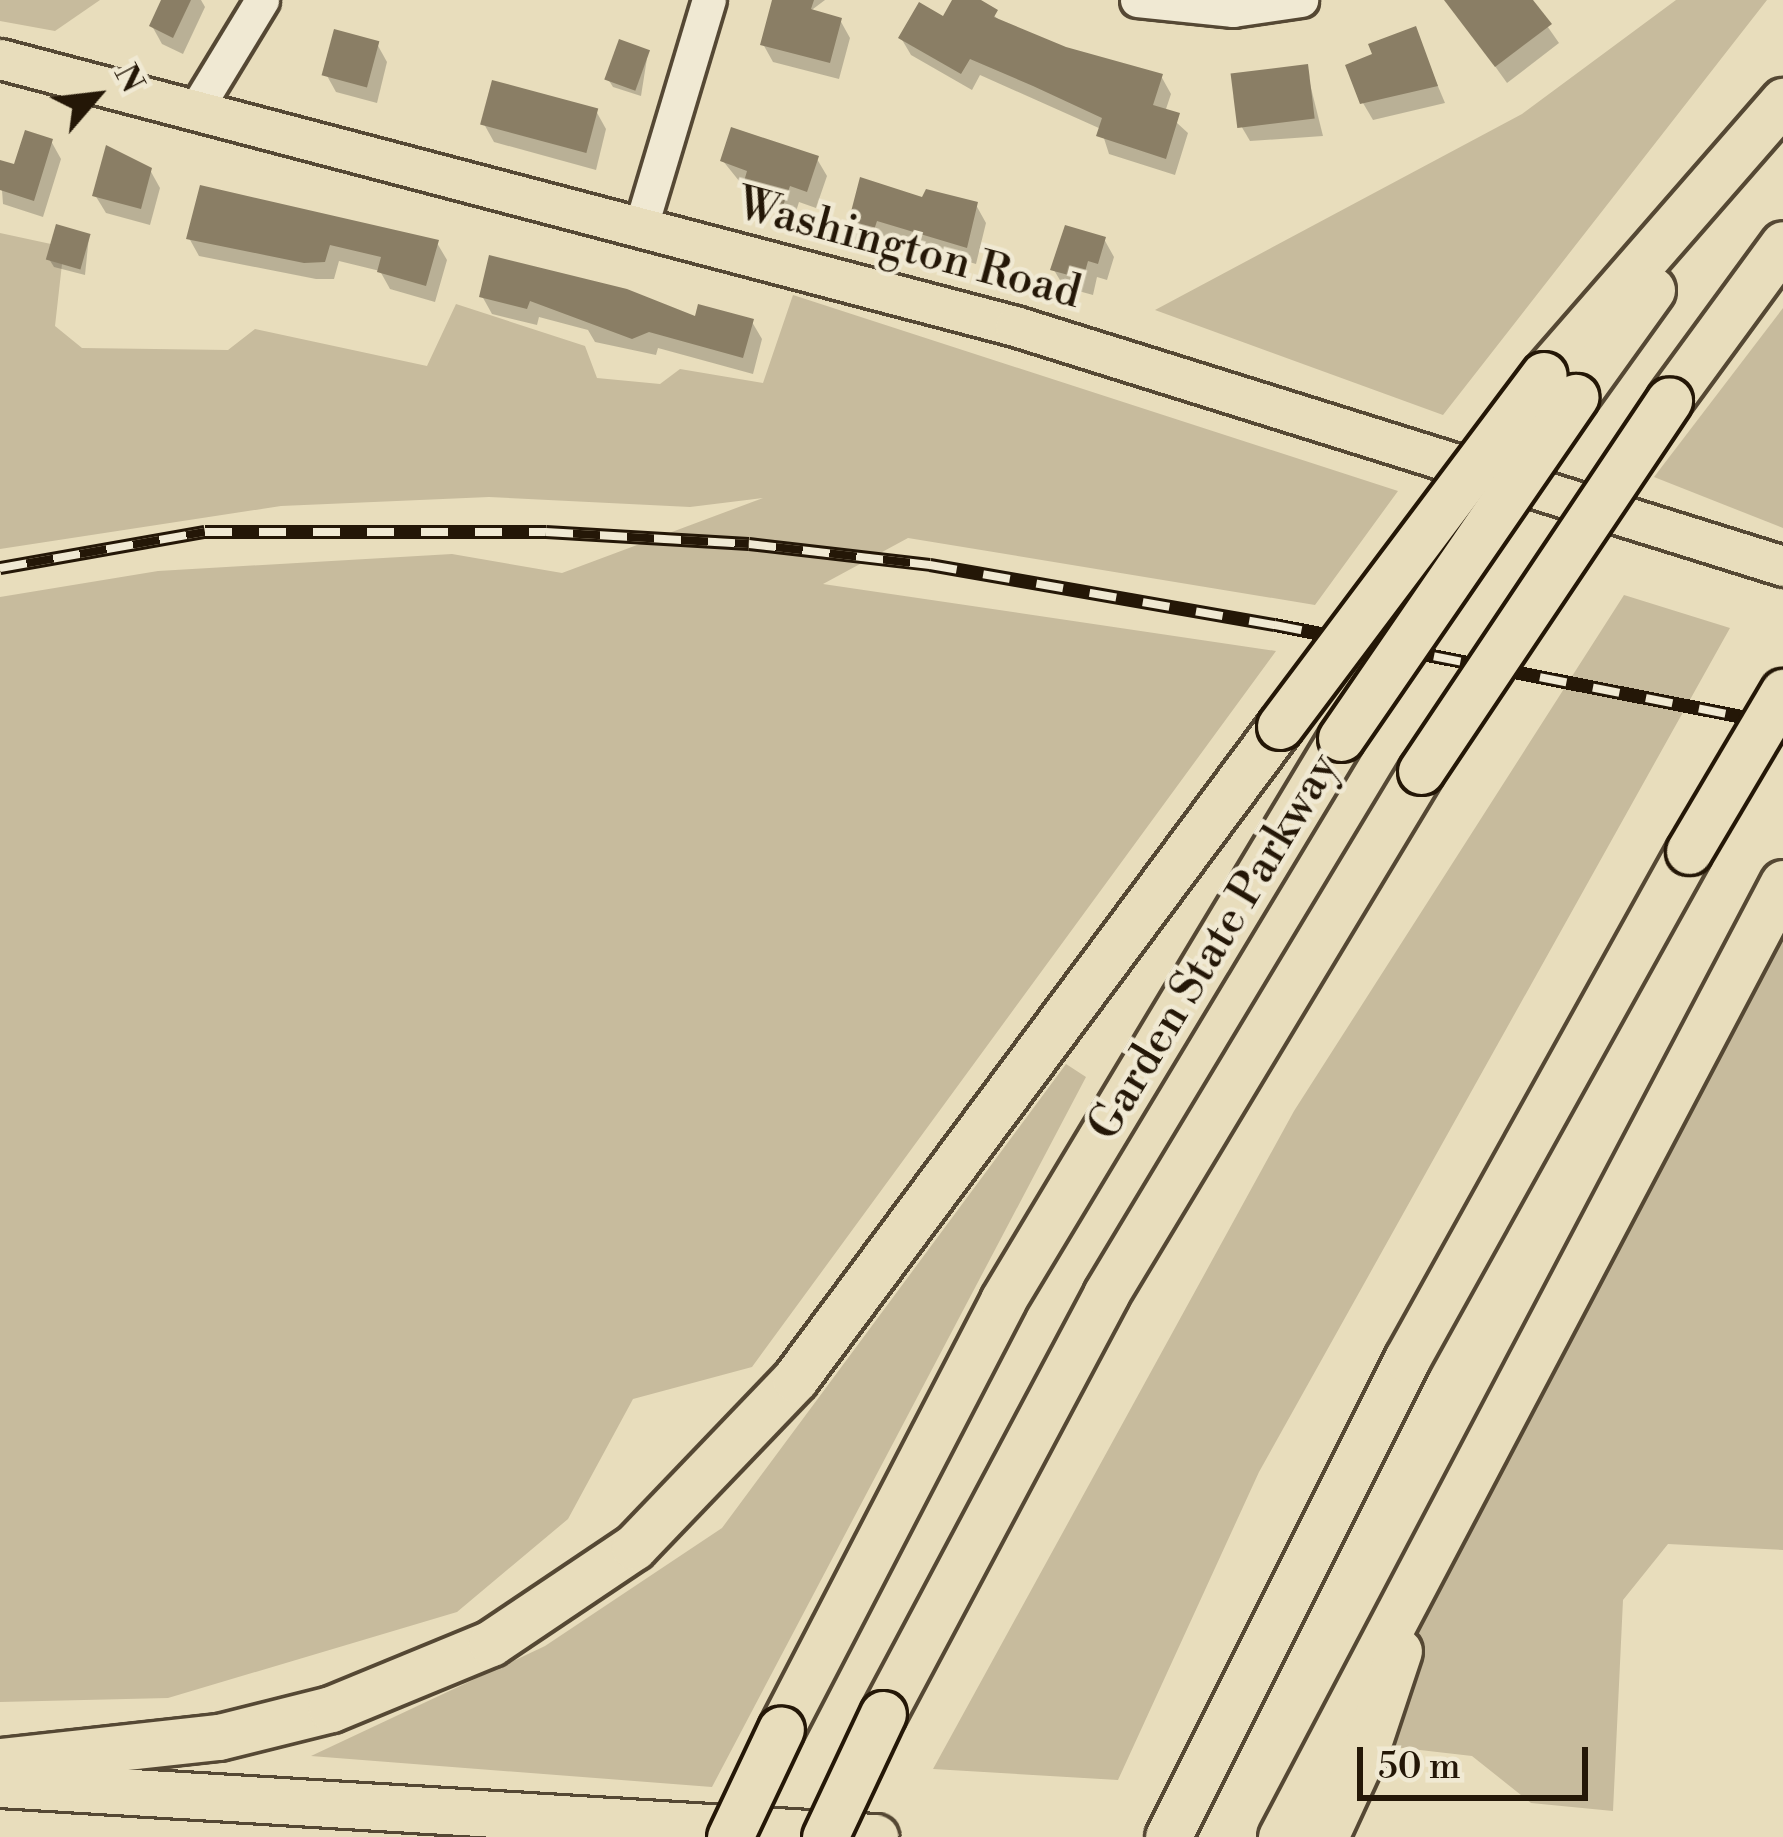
<!DOCTYPE html>
<html>
<head>
<meta charset="utf-8">
<style>
	body { margin:0 }
	#map { position:relative; width:1783px; height:1837px; overflow:hidden; background:#e8ddbc; font-family:"Libre Bodoni",serif }
	div>[style] { position:absolute }
	[style*='--x'] { left:calc(var(--x)*1px); top:calc(var(--y)*1px); width:calc(var(--w)*1px); rotate:calc(var(--a)*1deg) }
	.green>* { inset:0; background:#c7bb9d }
	.shadow>* { inset:0; background:#0003 }
	.building>* { inset:0; background:#8a7e65; transform-origin:0 0 }
	.roads { filter:drop-shadow(3px 0 #554834) drop-shadow(-3px 0 #554834) drop-shadow(0 3px #554834) drop-shadow(0 -3px #554834) }
	.minor>* { height:33px; margin:-16.5px; padding:0 16.5px; transform-origin:16.5px; border-radius:16.5px; background:#f0e9d3 }
	.major>* { height:39px; margin:-19.5px; padding:0 19.5px; transform-origin:19.5px; border-radius:19.5px; background:#e8ddbc }
	.highway>* { height:45px; margin:-22.5px; padding:0 22.5px; transform-origin:22.5px; border-radius:22.5px; background:#e8ddbc }
	.rail>* { height:14px; margin-top:-7px; transform-origin:0; background:repeating-linear-gradient(90deg,#f0e9d3 0 27px,#241707 0 54px); box-sizing:border-box; border-block:3px solid #241707 }
	.bridges { filter:drop-shadow(3px 0 #241707) drop-shadow(-3px 0 #241707) drop-shadow(0 3px #241707) drop-shadow(0 -3px #241707) }
	.highway-bridge>* { height:45px; margin:-22.5px; padding:0 22.5px; transform-origin:22.5px; border-radius:22.5px; background:#e8ddbc }
	span { translate:-50% -50%; white-space:nowrap; text-align:center; line-height:1.15; -webkit-text-stroke:9px #f0e9d3; paint-order:stroke }
	.street-label { font-size:45px; color:#241707 }
	.north { position:absolute; left:36px; top:36px; width:120px; height:120px; -webkit-text-stroke:9px #f0e9d3; paint-order:stroke; rotate:62deg; font-size:33px; font-weight:700; line-height:48px; text-align:center; color:#241707 }
	.north::after { content:''; display:block; margin:auto; width:42px; height:54px; background:#241707; clip-path:polygon(50% 0,100% 100%,50% 72%,0 100%) }
	.scale { position:absolute; left:1357px; top:1747px; width:231px; height:54px; box-sizing:border-box; border:6px solid #241707; border-top:0; padding-left:15px; font-size:36px; line-height:42px; white-space:nowrap; color:#241707; -webkit-text-stroke:9px #f0e9d3; paint-order:stroke }
</style>
</head>
<body>
<div id="map">
	<div class="green">
		<div style="clip-path:polygon(0 0,100px 0,55px 31px,0 21px)"></div>
		<div style="clip-path:polygon(1676px 0,1767px 0,1443px 415px,1155px 310px,1522px 114px)"></div>
		<div style="clip-path:polygon(0 233px,51px 244px,62px 264px,55px 326px,82px 348px,228px 350px,255px 329px,427px 366px,456px 304px,585px 346px,597px 378px,660px 384px,680px 369px,763px 383px,793px 295px,1398px 491px,1315px 605px,908px 538px,823px 584px,1276px 651px,752px 1367px,633px 1399px,568px 1519px,457px 1612px,168px 1698px,0 1702px,0 597px,158px 571px,452px 554px,562px 573px,763px 498px,690px 507px,489px 497px,281px 506px,0 549px)"></div>
		<div style="clip-path:polygon(1783px 308px,1783px 528px,1654px 477px)"></div>
		<div style="clip-path:polygon(1624px 595px,1730px 628px,1259px 1472px,1118px 1780px,933px 1769px,1294px 1111px)"></div>
		<div style="clip-path:polygon(1783px 883px,1783px 1550px,1668px 1544px,1623px 1600px,1613px 1811px,1531px 1803px,1472px 1756px,1368px 1744px,1431px 1551px)"></div>
		<div style="clip-path:polygon(1066px 1064px,1086px 1077px,712px 1787px,311px 1756px,545px 1646px,722px 1528px)"></div>
	</div>
	<div class="shadow">
		<div style="clip-path:polygon(164px 0,201px 0,205px 7px,183px 54px,162px 44px,152px 26px)"></div>
		<div style="clip-path:polygon(777px 0,825px 0,809px 12px,840px 20px,850px 38px,839px 79px,773px 62px,763px 44px)"></div>
		<div style="clip-path:polygon(956px 0,975px 0,1003px 23px,1117px 69px,1161px 76px,1171px 94px,1165px 112px,1188px 133px,1175px 175px,1109px 154px,1101px 129px,980px 75px,972px 90px,911px 55px,901px 38px,944px 20px)"></div>
		<div style="clip-path:polygon(1465px 0,1529px 0,1559px 43px,1507px 83px,1454px 9px)"></div>
		<div style="clip-path:polygon(1414px 29px,1445px 103px,1373px 120px,1363px 103px,1376px 55px)"></div>
		<div style="clip-path:polygon(377px 44px,387px 62px,377px 103px,336px 92px,326px 74px)"></div>
		<div style="clip-path:polygon(648px 52px,641px 96px,613px 87px,608px 79px)"></div>
		<div style="clip-path:polygon(1306px 68px,1323px 136px,1250px 141px,1240px 124px)"></div>
		<div style="clip-path:polygon(596px 111px,606px 129px,596px 170px,494px 142px,484px 124px)"></div>
		<div style="clip-path:polygon(51px 141px,61px 159px,43px 217px,3px 204px,0 163px,16px 168px)"></div>
		<div style="clip-path:polygon(817px 159px,827px 176px,816px 208px,799px 202px,793px 221px,756px 202px,723px 161px)"></div>
		<div style="clip-path:polygon(150px 170px,160px 188px,150px 225px,106px 213px,95px 195px)"></div>
		<div style="clip-path:polygon(923px 201px,976px 205px,986px 223px,976px 264px,887px 237px,881px 255px,860px 248px,849px 230px)"></div>
		<div style="clip-path:polygon(89px 236px,85px 275px,54px 267px,49px 259px)"></div>
		<div style="clip-path:polygon(189px 238px,437px 243px,447px 260px,435px 302px,390px 289px,380px 271px,339px 261px,334px 279px,316px 279px,199px 256px)"></div>
		<div style="clip-path:polygon(1104px 239px,1114px 257px,1107px 280px,1097px 277px,1093px 295px,1064px 287px,1054px 270px)"></div>
		<div style="clip-path:polygon(491px 258px,697px 320px,752px 322px,762px 339px,753px 374px,658px 348px,656px 355px,595px 342px,588px 330px,539px 317px,537px 325px,492px 314px,482px 296px)"></div>
	</div>
	<div class="building">
		<div style="clip-path:polygon(161px 0,191px 0,173px 38px,149px 26px)"></div>
		<div style="clip-path:polygon(772px 0,814px 0,811px 9px,842px 18px,830px 63px,760px 45px)"></div>
		<div style="clip-path:polygon(952px 0,981px 0,998px 10px,994px 17px,1066px 47px,1163px 74px,1153px 105px,1180px 113px,1166px 159px,1096px 136px,1102px 118px,1033px 86px,970px 59px,961px 74px,898px 38px,919px 2px,943px 16px)"></div>
		<div style="clip-path:polygon(1444px 0,1533px 0,1552px 24px,1495px 67px)"></div>
		<div style="clip-path:polygon(1416px 26px,1438px 86px,1360px 104px,1345px 65px,1372px 54px,1368px 44px)"></div>
		<div style="left:334px;top:29px;width:47px;height:48px;rotate:15deg"></div>
		<div style="left:619px;top:39px;width:33px;height:43px;rotate:20deg"></div>
		<div style="left:1308px;top:64px;width:55px;height:78px;rotate:83deg"></div>
		<div style="left:492px;top:80px;width:110px;height:46px;rotate:15deg"></div>
		<div style="clip-path:polygon(731px 127px,819px 156px,807px 192px,790px 186px,783px 206px,755px 196px,757px 190px,743px 185px,747px 171px,720px 161px)"></div>
		<div style="clip-path:polygon(25px 130px,53px 139px,34px 201px,0 190px,0 160px,14px 164px)"></div>
		<div style="clip-path:polygon(106px 145px,152px 168px,141px 209px,92px 196px)"></div>
		<div style="clip-path:polygon(860px 177px,922px 197px,926px 189px,978px 202px,967px 248px,877px 221px,871px 239px,846px 231px)"></div>
		<div style="clip-path:polygon(200px 185px,439px 240px,426px 286px,377px 272px,381px 257px,330px 245px,325px 262px,304px 263px,186px 239px)"></div>
		<div style="left:56px;top:224px;width:36px;height:37px;rotate:16deg"></div>
		<div style="clip-path:polygon(1065px 225px,1106px 237px,1098px 264px,1088px 261px,1083px 279px,1050px 270px)"></div>
		<div style="clip-path:polygon(489px 255px,627px 289px,695px 316px,698px 304px,754px 319px,743px 358px,649px 332px,632px 339px,530px 301px,527px 309px,479px 297px)"></div>
	</div>
	<div class="roads">
		<div class="minor">
			<div style="--x:1137;--y:0;--w:97;--a:5.9"></div>
			<div style="--x:1233;--y:10;--w:69;--a:-8.4"></div>
			<div style="--x:194;--y:112;--w:131;--a:-58.7"></div>
			<div style="--x:641;--y:226;--w:236;--a:-73.3"></div>
		</div>
		<div class="major">
			<div style="--x:0;--y:59;--w:1050;--a:14.74"></div>
			<div style="--x:1015;--y:326;--w:805;--a:17.35"></div>
		</div>
		<div class="highway">
			<div style="--x:1544;--y:375;--w:364;--a:-48.9"></div>
			<div style="--x:1575;--y:397;--w:132;--a:-54.3"></div>
			<div style="--x:1669;--y:400;--w:193;--a:-53.8"></div>
			<div style="--x:883;--y:1714;--w:476;--a:-62"></div>
			<div style="--x:1106;--y:1294;--w:611;--a:-58.94"></div>
			<div style="--x:781;--y:1729;--w:483;--a:-62.6"></div>
			<div style="--x:1003;--y:1300;--w:656;--a:-58.98"></div>
			<div style="--x:0;--y:1761;--w:220;--a:-6.3"></div>
			<div style="--x:219;--y:1737;--w:115;--a:-14"></div>
			<div style="--x:331;--y:1709;--w:173;--a:-22.4"></div>
			<div style="--x:491;--y:1643;--w:172;--a:-33.9"></div>
			<div style="--x:634;--y:1547;--w:233;--a:-46.2"></div>
			<div style="--x:795;--y:1379;--w:813;--a:-53.4"></div>
			<div style="--x:0;--y:1784;--w:877;--a:3.47"></div>
			<div style="--x:1168;--y:1837;--w:534;--a:-63.43"></div>
			<div style="--x:1407;--y:1359;--w:581;--a:-60.96"></div>
			<div style="--x:1281;--y:1837;--w:1078;--a:-62.25"></div>
			<div style="--x:1325;--y:1837;--w:102;--a:-65.2"></div>
			<div style="--x:1368;--y:1744;--w:98;--a:-71.6"></div>
		</div>
	</div>
	<div class="rail">
		<div style="--x:0;--y:568;--w:208;--a:-10"></div>
		<div style="--x:205;--y:532;--w:341;--a:0"></div>
		<div style="--x:546;--y:532;--w:203;--a:3.4"></div>
		<div style="--x:749;--y:544;--w:182;--a:6.6"></div>
		<div style="--x:930;--y:565;--w:350;--a:9.9"></div>
		<div style="--x:1275;--y:625;--w:518;--a:11.14"></div>
	</div>
	<div class="bridges">
		<div class="highway-bridge">
			<div style="--x:1280;--y:726;--w:439;--a:-53.1"></div>
			<div style="--x:1341;--y:738;--w:414;--a:-55.5"></div>
			<div style="--x:1421;--y:771;--w:446;--a:-56.2"></div>
			<div style="--x:1689;--y:851;--w:185;--a:-59.4"></div>
			<div style="--x:730;--y:1837;--w:119;--a:-64.7"></div>
			<div style="--x:825;--y:1837;--w:136;--a:-64.8"></div>
		</div>
	</div>
	<div class="street-label">
		<span style="left:909px;top:249px;rotate:15deg">Washington Road</span>
		<span style="left:1214px;top:947px;rotate:-59deg">Garden State Parkway</span>
	</div>
	<div class="north">N</div>
	<div class="scale">50 m</div>
</div>
</body>
</html>
